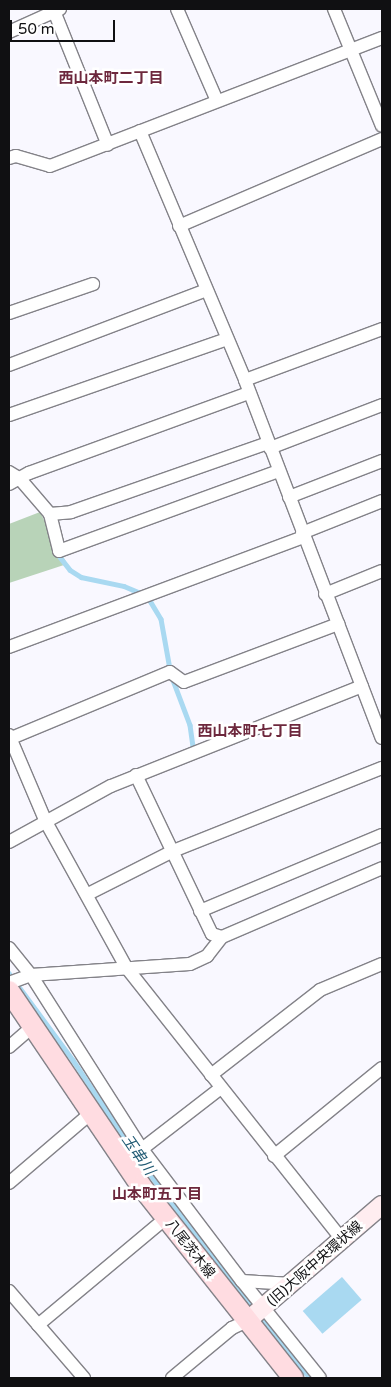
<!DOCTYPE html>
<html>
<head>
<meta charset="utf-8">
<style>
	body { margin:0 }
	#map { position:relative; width:391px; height:1387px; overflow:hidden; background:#f9f8ff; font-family:"Varela Round","Noto Sans JP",sans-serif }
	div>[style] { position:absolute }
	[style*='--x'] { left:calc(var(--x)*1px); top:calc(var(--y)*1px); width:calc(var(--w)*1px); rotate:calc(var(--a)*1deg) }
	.green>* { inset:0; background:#b8d3b8 }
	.water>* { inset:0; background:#a9d9f1; transform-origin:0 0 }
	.stream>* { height:4.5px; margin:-2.25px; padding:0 2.25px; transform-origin:2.25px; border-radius:2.25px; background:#a9d9f1 }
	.roads { filter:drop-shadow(1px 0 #838288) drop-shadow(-1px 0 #838288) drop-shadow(0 1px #838288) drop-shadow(0 -1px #838288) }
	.street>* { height:12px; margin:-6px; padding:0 6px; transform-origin:6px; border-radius:6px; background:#fff }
	.secondary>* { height:18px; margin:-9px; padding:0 9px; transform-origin:9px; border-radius:9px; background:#ffedf0 }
	.primary>* { height:20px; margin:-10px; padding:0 10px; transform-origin:10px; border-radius:10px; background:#ffdce1 }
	span { translate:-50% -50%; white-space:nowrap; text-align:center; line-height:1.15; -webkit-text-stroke:5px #fff; paint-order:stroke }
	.street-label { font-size:14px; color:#101012 }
	.neighbourhood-label { font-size:15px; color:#6d283d; font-weight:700 }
	.water-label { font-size:15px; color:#215b74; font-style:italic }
	.frame { position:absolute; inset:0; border:10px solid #101012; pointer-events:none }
	.scale { position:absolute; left:10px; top:20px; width:105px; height:22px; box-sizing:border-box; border:2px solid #101012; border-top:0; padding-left:6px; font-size:15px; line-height:18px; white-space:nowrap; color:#101012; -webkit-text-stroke:4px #fff; paint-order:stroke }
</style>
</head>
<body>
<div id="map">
	<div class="green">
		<div style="clip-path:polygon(40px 512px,67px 564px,9px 583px,9px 524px)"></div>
	</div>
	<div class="water">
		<div style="left:342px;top:1277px;width:30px;height:52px;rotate:49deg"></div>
	</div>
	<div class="stream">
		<div style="--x:60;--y:557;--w:16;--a:52"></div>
		<div style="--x:70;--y:570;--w:13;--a:32"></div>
		<div style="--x:81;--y:577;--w:44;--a:11.8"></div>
		<div style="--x:124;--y:586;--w:21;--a:23"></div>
		<div style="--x:149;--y:599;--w:23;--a:59"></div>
		<div style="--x:161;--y:619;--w:51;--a:79.8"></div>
		<div style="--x:173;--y:680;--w:48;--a:69.3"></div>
		<div style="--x:190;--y:725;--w:22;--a:82"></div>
		<div style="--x:9;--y:973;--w:108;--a:53.7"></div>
		<div style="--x:73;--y:1060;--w:120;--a:56.6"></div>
		<div style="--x:139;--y:1160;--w:188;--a:52.3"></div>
		<div style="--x:259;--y:1315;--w:81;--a:51"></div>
	</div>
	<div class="roads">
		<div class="street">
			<div style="--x:177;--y:9;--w:100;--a:66.5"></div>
			<div style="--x:334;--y:9;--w:126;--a:67.7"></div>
			<div style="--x:54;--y:11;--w:144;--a:68.1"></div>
			<div style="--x:9;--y:32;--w:56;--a:-24.3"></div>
			<div style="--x:140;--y:131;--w:270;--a:67.1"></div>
			<div style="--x:245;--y:380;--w:383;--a:69.1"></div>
			<div style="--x:9;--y:158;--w:7;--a:-16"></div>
			<div style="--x:16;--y:156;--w:35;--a:16"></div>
			<div style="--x:50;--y:166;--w:356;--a:-21.1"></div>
			<div style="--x:179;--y:226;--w:221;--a:-23.2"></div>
			<div style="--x:9;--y:313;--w:89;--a:-19"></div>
			<div style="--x:9;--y:365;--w:211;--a:-20.8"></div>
			<div style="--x:245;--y:380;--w:146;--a:-20.4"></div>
			<div style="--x:9;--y:415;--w:231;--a:-19.2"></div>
			<div style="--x:270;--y:448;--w:120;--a:-21"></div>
			<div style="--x:9;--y:472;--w:13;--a:32"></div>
			<div style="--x:20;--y:479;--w:46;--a:49.4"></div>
			<div style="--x:50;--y:514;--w:21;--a:-5"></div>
			<div style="--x:71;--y:512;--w:209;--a:-19.3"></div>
			<div style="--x:9;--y:484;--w:23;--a:-29"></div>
			<div style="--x:29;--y:473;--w:234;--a:-20"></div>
			<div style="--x:289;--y:497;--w:100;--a:-21.2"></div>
			<div style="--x:50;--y:514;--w:38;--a:76"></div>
			<div style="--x:59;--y:551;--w:234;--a:-20"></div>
			<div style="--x:302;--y:533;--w:86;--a:-21.8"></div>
			<div style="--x:325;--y:594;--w:61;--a:-22"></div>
			<div style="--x:9;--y:647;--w:314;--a:-20.5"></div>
			<div style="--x:9;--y:735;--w:95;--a:67"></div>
			<div style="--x:46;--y:822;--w:166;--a:61.1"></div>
			<div style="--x:126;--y:967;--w:348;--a:51.6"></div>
			<div style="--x:9;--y:739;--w:174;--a:-22.6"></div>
			<div style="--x:170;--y:672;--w:17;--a:36"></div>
			<div style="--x:184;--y:682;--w:165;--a:-20.6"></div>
			<div style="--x:136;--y:775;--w:176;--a:64.5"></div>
			<div style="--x:212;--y:934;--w:10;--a:17"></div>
			<div style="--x:9;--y:842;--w:116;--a:-28.8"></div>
			<div style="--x:111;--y:786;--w:270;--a:-21.7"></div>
			<div style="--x:88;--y:894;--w:95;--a:-26.8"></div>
			<div style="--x:173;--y:851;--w:225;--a:-21.7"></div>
			<div style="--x:200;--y:911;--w:197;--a:-22.7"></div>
			<div style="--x:9;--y:948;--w:35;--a:51"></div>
			<div style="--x:31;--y:975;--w:206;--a:57.5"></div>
			<div style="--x:142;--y:1149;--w:166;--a:52.9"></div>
			<div style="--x:242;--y:1281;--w:50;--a:3.4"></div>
			<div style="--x:9;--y:983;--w:23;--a:-20"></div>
			<div style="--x:31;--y:975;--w:159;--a:-4"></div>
			<div style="--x:190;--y:964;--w:19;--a:-25"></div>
			<div style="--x:207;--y:956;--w:24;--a:-52"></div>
			<div style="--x:222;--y:937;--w:174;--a:-23.3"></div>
			<div style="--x:9;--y:1047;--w:32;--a:-41"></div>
			<div style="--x:211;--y:1075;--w:138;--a:-37.9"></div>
			<div style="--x:320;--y:990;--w:67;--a:-22.8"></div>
			<div style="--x:142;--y:1149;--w:100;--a:-37.7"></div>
			<div style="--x:274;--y:1156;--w:139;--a:-39.2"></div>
			<div style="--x:9;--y:1183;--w:108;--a:-40.5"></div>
			<div style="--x:242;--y:1281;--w:124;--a:51.2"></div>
			<div style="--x:9;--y:1291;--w:115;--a:49.2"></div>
			<div style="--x:38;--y:1325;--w:167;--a:-39.9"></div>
			<div style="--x:172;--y:1378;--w:78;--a:-39.8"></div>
			<div style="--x:232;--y:1328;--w:17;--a:-25"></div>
		</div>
		<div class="secondary">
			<div style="--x:247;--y:1321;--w:178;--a:-40.7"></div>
		</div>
		<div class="primary">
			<div style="--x:9;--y:991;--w:235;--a:55.9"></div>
			<div style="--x:141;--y:1186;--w:245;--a:51.6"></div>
		</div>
	</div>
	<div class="street-label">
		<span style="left:190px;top:1249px;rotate:52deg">八尾茨木線</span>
		<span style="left:315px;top:1264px;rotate:-41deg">(旧)大阪中央環状線</span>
	</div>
	<div class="neighbourhood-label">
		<span style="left:111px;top:79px">西山本町二丁目</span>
		<span style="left:250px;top:732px">西山本町七丁目</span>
		<span style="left:157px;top:1195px">山本町五丁目</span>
	</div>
	<div class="water-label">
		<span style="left:138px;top:1155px;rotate:55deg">玉串川</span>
	</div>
	<div class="frame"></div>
	<div class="scale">50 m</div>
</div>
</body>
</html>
